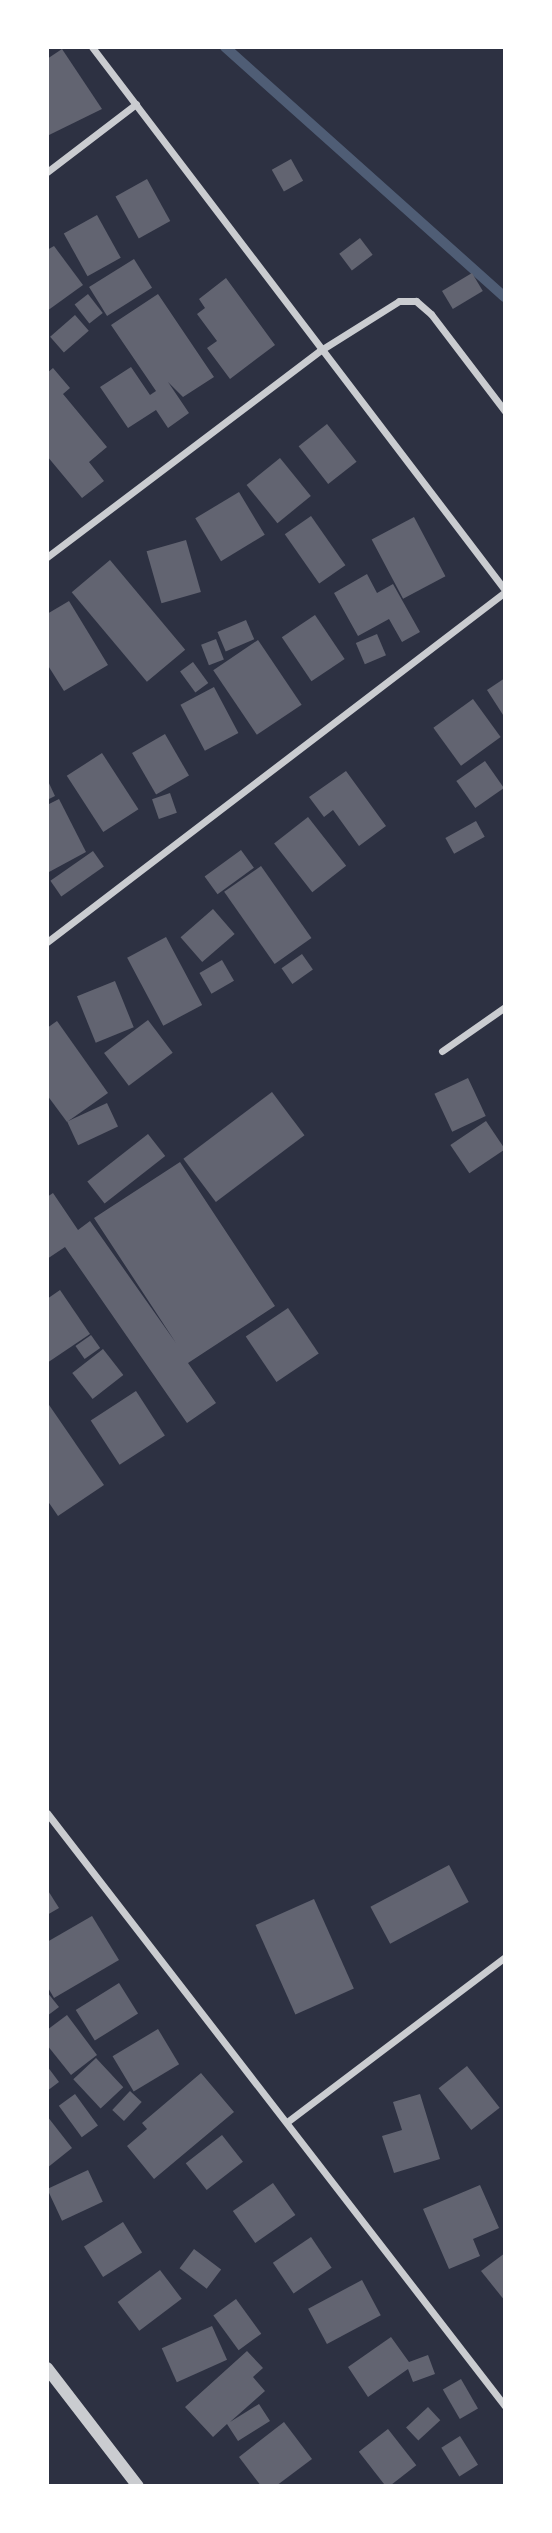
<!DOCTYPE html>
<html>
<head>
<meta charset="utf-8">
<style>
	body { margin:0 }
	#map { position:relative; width:552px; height:2533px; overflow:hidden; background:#2d3142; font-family:"Titillium Web",sans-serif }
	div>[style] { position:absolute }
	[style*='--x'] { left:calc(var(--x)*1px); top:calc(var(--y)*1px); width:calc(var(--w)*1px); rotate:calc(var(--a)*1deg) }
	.stream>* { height:10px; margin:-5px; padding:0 5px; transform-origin:5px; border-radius:5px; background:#4f5d75 }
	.building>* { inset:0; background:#626471; transform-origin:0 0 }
	.minor>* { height:7px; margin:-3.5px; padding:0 3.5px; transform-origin:3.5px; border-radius:3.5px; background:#caccd0 }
	.tertiary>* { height:12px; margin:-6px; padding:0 6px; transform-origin:6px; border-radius:6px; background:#caccd0 }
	span { translate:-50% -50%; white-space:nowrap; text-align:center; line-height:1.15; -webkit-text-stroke:5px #fff; paint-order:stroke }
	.frame { position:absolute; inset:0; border:49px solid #fff; pointer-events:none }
</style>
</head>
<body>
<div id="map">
	<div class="stream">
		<div style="--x:225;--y:47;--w:375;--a:41.8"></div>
	</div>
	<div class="building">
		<div style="clip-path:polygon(62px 49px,102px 109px,47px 136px,47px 59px)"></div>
		<div style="left:291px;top:159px;width:25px;height:22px;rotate:61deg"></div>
		<div style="left:147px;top:179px;width:48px;height:36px;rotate:61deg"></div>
		<div style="left:97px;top:215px;width:49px;height:38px;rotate:61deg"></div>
		<div style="left:360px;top:238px;width:21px;height:26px;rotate:53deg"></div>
		<div style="clip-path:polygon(54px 246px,83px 285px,47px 311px,47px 250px)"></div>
		<div style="left:134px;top:259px;width:34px;height:53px;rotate:58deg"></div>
		<div style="left:472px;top:273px;width:21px;height:35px;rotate:59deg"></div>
		<div style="clip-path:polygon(226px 278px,275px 345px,230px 379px,207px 348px,217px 341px,197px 314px,205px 308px,199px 299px)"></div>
		<div style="left:88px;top:294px;width:24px;height:17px;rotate:52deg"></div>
		<div style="clip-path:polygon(158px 294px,214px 377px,183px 397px,168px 382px,189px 413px,168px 428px,156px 410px,128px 428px,100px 387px,131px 367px,150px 395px,156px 391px,111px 325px)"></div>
		<div style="left:75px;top:315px;width:21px;height:33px;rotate:49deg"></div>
		<div style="clip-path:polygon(53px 368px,70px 388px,63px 394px,107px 447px,89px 462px,104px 481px,82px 498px,47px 456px,47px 373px)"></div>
		<div style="left:327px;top:424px;width:48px;height:36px;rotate:52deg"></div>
		<div style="left:280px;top:458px;width:49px;height:43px;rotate:51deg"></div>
		<div style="left:239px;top:492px;width:50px;height:51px;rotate:59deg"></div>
		<div style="left:311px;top:516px;width:60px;height:32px;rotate:55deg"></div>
		<div style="left:414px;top:517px;width:67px;height:48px;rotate:62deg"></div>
		<div style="left:186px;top:540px;width:54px;height:41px;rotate:74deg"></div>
		<div style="left:110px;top:560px;width:117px;height:50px;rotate:50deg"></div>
		<div style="clip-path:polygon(367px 574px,377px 593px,393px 584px,420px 632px,402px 642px,389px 619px,358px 636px,334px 593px)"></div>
		<div style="clip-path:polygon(69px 601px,108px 665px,64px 691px,47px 664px,47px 614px)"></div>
		<div style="left:315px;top:615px;width:53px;height:40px;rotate:56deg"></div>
		<div style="left:246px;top:620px;width:21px;height:31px;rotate:67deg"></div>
		<div style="left:377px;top:634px;width:23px;height:23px;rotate:67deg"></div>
		<div style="left:216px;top:639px;width:22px;height:16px;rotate:69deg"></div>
		<div style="left:258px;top:640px;width:78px;height:54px;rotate:56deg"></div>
		<div style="left:193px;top:662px;width:26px;height:16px;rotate:54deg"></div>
		<div style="clip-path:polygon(505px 678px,505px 718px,487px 690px)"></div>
		<div style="left:214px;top:687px;width:52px;height:38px;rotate:62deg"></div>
		<div style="left:473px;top:699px;width:47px;height:49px;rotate:54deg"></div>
		<div style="left:165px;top:734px;width:48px;height:38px;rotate:60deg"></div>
		<div style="left:102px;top:753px;width:67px;height:42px;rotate:57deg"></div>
		<div style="left:485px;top:761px;width:33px;height:35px;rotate:55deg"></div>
		<div style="clip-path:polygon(346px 771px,386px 826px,359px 846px,333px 810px,324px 817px,309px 797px)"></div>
		<div style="clip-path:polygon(47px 779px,55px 796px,47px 800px)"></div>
		<div style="left:170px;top:793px;width:21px;height:19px;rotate:71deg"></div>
		<div style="clip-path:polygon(59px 799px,86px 852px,49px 872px,47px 805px)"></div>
		<div style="left:308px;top:817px;width:62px;height:43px;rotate:52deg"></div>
		<div style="left:476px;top:821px;width:18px;height:35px;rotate:61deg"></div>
		<div style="left:241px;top:850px;width:22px;height:45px;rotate:54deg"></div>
		<div style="left:93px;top:851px;width:19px;height:52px;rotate:55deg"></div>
		<div style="left:261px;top:866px;width:88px;height:45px;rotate:55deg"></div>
		<div style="left:213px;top:909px;width:33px;height:43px;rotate:49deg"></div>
		<div style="left:166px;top:937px;width:77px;height:44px;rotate:62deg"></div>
		<div style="left:302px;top:954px;width:19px;height:25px;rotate:55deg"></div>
		<div style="left:222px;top:960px;width:24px;height:26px;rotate:60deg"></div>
		<div style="left:115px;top:981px;width:50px;height:41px;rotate:68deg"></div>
		<div style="left:148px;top:1020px;width:41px;height:55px;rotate:53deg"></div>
		<div style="clip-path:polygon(57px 1021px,108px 1093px,67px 1122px,47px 1095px,47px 1028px)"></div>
		<div style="left:468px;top:1078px;width:42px;height:37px;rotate:65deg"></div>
		<div style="left:272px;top:1092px;width:54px;height:111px;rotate:53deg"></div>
		<div style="left:107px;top:1103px;width:26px;height:44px;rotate:65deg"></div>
		<div style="left:486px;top:1121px;width:34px;height:43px;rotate:56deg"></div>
		<div style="left:148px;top:1134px;width:28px;height:77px;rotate:52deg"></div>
		<div style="clip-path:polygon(180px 1162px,275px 1306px,188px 1363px,216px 1403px,187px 1423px,65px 1247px,47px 1259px,47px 1197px,53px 1193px,78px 1230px,90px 1221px,176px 1343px,94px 1218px)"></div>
		<div style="clip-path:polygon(60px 1290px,90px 1334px,47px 1363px,47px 1299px)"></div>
		<div style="left:288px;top:1308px;width:55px;height:51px;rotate:56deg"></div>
		<div style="left:91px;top:1335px;width:16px;height:19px;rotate:55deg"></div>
		<div style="left:103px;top:1349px;width:33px;height:39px;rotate:52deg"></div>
		<div style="left:136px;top:1391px;width:53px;height:54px;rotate:57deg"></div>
		<div style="clip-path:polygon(47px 1402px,104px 1485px,58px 1516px,47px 1500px)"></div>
		<div style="left:449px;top:1865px;width:42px;height:89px;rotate:62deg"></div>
		<div style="clip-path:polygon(47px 1889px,59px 1908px,47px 1915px)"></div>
		<div style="left:314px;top:1899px;width:98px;height:64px;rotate:66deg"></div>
		<div style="clip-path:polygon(92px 1916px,119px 1960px,54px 1998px,47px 1986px,47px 1942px)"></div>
		<div style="left:119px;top:1983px;width:36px;height:51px;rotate:58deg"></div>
		<div style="clip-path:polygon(47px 1992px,59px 2007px,47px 2016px)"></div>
		<div style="clip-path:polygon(67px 2015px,97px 2055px,71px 2075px,47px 2045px,47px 2030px)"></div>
		<div style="left:158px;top:2029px;width:41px;height:53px;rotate:59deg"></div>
		<div style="left:96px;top:2058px;width:40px;height:31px;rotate:47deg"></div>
		<div style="clip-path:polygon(47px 2066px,59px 2082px,47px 2091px)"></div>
		<div style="left:467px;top:2066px;width:53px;height:36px;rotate:52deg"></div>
		<div style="clip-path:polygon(201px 2073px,234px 2112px,154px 2179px,127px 2146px,147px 2129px,142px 2123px)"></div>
		<div style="left:130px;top:2091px;width:16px;height:26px;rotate:43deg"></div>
		<div style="left:75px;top:2094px;width:39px;height:20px;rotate:54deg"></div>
		<div style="clip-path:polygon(420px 2094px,440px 2159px,394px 2173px,382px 2136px,402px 2130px,393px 2102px)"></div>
		<div style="clip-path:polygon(47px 2116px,72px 2148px,47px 2168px)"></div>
		<div style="left:222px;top:2135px;width:34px;height:46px;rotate:52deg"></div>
		<div style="left:88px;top:2170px;width:35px;height:45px;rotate:65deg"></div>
		<div style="left:273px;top:2183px;width:39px;height:49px;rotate:55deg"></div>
		<div style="clip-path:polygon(480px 2185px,499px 2228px,473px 2239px,480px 2256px,449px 2269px,423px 2209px)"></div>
		<div style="left:123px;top:2222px;width:36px;height:46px;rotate:58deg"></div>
		<div style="left:311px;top:2237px;width:37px;height:46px;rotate:56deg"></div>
		<div style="left:194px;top:2249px;width:34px;height:24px;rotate:37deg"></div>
		<div style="clip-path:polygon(505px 2253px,505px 2301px,481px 2271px)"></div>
		<div style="left:160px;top:2270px;width:36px;height:53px;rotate:53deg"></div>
		<div style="left:362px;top:2280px;width:40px;height:61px;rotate:62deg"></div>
		<div style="left:236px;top:2299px;width:43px;height:28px;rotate:54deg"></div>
		<div style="left:212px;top:2326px;width:37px;height:55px;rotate:66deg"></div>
		<div style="clip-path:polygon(391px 2337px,409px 2362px,428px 2355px,435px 2374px,413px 2382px,408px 2369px,368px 2397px,348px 2367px)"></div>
		<div style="clip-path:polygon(247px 2351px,263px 2368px,253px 2377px,265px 2391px,230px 2422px,259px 2404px,270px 2421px,238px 2441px,227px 2424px,213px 2437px,185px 2407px)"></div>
		<div style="left:461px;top:2379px;width:34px;height:21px;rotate:60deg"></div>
		<div style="left:428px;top:2407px;width:18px;height:30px;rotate:47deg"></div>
		<div style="clip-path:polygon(284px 2422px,312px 2459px,276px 2486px,261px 2486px,239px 2457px)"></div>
		<div style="left:388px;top:2429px;width:46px;height:37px;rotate:52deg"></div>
		<div style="left:460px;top:2436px;width:34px;height:22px;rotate:58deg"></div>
	</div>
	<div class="minor">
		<div style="--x:92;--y:47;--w:682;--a:52.74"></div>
		<div style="--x:47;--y:172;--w:112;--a:-37.4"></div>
		<div style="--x:47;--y:557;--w:343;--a:-37.1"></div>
		<div style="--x:321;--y:350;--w:92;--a:-32.1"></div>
		<div style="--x:399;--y:301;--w:17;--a:0"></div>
		<div style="--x:416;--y:301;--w:20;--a:41"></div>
		<div style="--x:431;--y:314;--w:122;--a:52.7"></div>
		<div style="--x:47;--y:942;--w:576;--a:-37.39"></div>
		<div style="--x:442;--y:1051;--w:77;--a:-34.9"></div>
		<div style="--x:47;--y:1813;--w:749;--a:52.32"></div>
		<div style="--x:287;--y:2122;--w:273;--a:-37.1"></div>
	</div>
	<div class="tertiary">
		<div style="--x:47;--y:2368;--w:149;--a:52.4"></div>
	</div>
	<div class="frame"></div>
</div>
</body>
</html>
